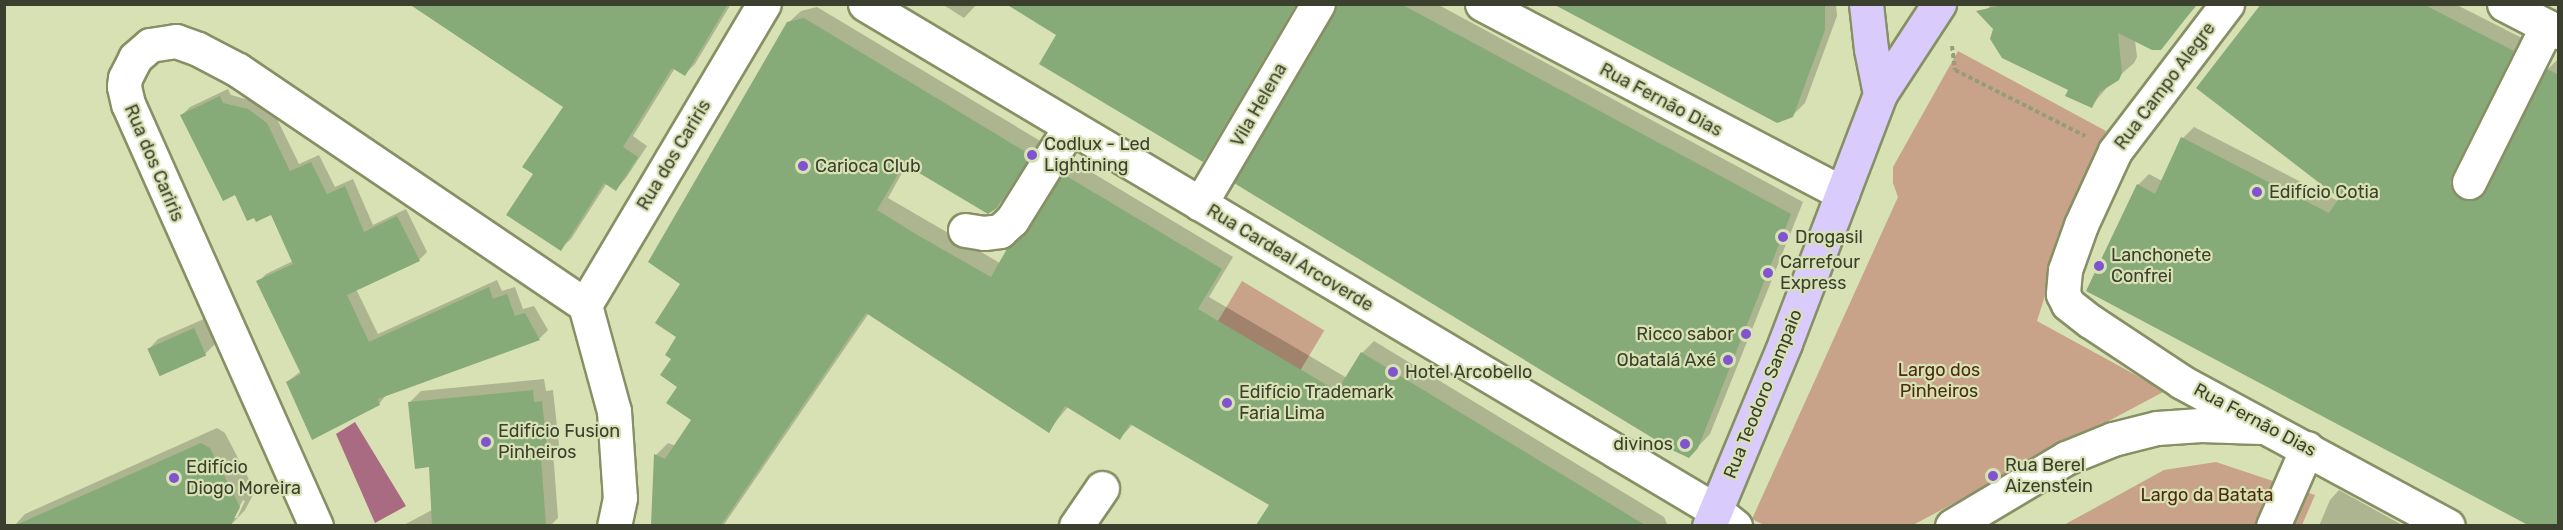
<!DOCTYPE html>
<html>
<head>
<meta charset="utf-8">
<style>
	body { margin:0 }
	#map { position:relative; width:2563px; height:530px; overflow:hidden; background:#d8e1b4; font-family:Rubik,sans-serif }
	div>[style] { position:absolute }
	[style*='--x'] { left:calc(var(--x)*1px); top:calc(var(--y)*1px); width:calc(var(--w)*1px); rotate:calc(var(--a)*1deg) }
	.green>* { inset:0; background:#c8a389; transform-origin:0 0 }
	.water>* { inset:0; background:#a86b81 }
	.shadow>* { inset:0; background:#0003 }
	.building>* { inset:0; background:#87ab78; transform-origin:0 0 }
	.path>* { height:4px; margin-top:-2px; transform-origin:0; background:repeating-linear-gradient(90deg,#959c7a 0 4.5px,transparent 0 7.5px) }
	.roads { filter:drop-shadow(2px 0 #879065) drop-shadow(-2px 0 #879065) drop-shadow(0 2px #879065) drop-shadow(0 -2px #879065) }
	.minor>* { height:33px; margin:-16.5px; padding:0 16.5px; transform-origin:16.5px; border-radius:16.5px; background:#fff }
	.major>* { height:33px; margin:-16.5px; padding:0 16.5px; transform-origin:16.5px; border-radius:16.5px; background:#d9cbfb }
	.dots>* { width:16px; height:16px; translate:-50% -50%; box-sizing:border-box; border:3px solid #d8e1b4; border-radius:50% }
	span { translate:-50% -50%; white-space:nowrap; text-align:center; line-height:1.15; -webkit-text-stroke:4.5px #d8e1b4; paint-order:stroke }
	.street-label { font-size:18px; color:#3b3f2d }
	.poi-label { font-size:18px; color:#3b3f2d }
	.left { translate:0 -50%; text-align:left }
	.right { translate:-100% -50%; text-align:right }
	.park-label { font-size:18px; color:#4f2b0d }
	.frame { position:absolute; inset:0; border:6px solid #3b3f2d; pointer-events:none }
</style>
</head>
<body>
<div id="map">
	<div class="green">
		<div style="clip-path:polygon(1958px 51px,2106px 131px,2066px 230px,2037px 321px,2165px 391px,1913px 525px,1766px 526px,1752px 519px,1898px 197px,1893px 183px,1893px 167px)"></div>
		<div style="left:1242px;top:281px;width:96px;height:47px;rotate:31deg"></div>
		<div style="clip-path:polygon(2216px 462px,2315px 495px,2302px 525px,2062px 526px,2164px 470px)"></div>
	</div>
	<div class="water">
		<div style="clip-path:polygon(355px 422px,406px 506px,375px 523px,336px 434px)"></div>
	</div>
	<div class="shadow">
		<div style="clip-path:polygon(442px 4px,731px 4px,695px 64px,685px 74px,675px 68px,633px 136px,647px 146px,626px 178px,616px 189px,607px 183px,571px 239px,560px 249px,535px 174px,565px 106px)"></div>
		<div style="clip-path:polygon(942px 4px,977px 4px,964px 18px)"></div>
		<div style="clip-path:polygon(1009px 4px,1300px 4px,1215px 148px,1203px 160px,1058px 34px)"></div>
		<div style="clip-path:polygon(1338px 4px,1437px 4px,1803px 202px,1710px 434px,1689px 456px,1336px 14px)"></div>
		<div style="clip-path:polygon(1559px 4px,1836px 4px,1837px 16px,1805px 103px,1792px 116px)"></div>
		<div style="clip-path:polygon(1992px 4px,2198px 4px,2160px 48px,2135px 40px,2137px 57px,2134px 63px,2110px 84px,2091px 106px,1982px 15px)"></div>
		<div style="clip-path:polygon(2263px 4px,2455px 4px,2524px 39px,2483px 190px,2489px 188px,2548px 69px,2558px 59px,2558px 526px,2531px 526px,2088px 290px,2138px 185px,2149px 174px,2162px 181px,2183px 138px,2194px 127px,2338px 201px,2341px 198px)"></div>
		<div style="clip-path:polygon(817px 7px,1042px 142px,1004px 199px,991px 211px,907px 164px,888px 198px,1000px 263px,1031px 227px,1064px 175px,1076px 163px,1233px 257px,1209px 297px,1347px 378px,1362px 353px,1374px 341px,1664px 517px,1668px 526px,1258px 526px,1271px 505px,1133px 424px,1120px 438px,1068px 407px,1048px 431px,869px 313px,723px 526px,660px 526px,653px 521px,656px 455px,668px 443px,676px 446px,693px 419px,679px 386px,673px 358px,678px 337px,683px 284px,788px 23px,801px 11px)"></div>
		<div style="clip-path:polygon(228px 89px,231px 95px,256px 102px,275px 115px,299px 164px,319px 155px,335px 187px,353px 179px,373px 225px,406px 209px,427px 252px,419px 260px,356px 289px,378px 334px,497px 280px,502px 291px,515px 287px,523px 309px,534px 306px,548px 330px,540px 338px,387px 394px,379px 404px,287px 382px,301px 371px,258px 282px,266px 274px,293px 261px,272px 213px,236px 193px,182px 115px,190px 107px)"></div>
		<div style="clip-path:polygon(204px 319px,215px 344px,205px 354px,149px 349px,158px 339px)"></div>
		<div style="clip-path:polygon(544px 379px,546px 391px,553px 390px,559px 445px,553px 451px,558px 518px,550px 526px,490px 526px,432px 521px,441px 526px,402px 526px,432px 510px,430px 466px,409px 403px,421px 391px)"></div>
		<div style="clip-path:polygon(evenodd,217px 428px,225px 433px,255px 491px,245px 510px,230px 526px,14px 526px,25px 514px,217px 428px,243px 500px,245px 501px,237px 518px,233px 518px,243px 500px)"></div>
		<div style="clip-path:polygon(2339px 490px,2404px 526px,2319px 526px,2330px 500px)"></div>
	</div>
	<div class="building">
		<div style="clip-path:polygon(409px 4px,728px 4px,685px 76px,672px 68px,623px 147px,638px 157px,616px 191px,604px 183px,561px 251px,506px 215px,533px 174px,522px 167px,563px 107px)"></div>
		<div style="clip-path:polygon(1006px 4px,1296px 4px,1203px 162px,1039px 64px,1056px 35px)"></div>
		<div style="clip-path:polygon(1337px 4px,1401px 4px,1791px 214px,1698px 448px,1689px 458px,1674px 451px,1234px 183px,1334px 14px)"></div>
		<div style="clip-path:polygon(1553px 4px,1825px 4px,1825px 30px,1793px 117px,1777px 123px)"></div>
		<div style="clip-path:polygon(2007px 4px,2197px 4px,2161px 50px,2152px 50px,2118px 33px,2122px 73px,2119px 80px,2100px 92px,2092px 108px,2065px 96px,2068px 90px,2002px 58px,1990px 39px,1993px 29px,1976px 11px)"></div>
		<div style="clip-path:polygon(2261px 4px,2423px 4px,2514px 51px,2452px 174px,2450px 183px,2453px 192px,2461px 199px,2471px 201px,2479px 198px,2485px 191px,2547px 69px,2559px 75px,2559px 525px,2528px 525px,2086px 291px,2137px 184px,2155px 194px,2181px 137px,2329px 213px,2339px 198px,2196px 88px)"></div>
		<div style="clip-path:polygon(804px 18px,1031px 155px,997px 208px,988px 214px,904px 164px,877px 210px,914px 233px,991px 277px,1008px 247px,1028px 230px,1063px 174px,1222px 269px,1198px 309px,1337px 391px,1361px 352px,1645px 525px,1256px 525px,1269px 505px,1130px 424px,1120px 440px,1065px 406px,1049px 433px,866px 313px,721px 525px,651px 525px,654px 454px,665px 459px,691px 420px,666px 403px,677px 387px,660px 375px,671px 359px,665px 355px,676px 337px,655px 323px,680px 284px,648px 262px,787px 22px)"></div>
		<div style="clip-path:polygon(220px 96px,223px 103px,248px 109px,267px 123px,290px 171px,311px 162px,327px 194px,345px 186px,364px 232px,397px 216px,420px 261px,347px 295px,369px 342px,489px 287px,493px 299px,507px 294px,515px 316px,525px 313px,540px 340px,378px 399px,380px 405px,312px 440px,286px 382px,301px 374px,256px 281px,293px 264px,271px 215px,256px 222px,254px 218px,247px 221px,235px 195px,223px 201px,180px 115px)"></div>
		<div style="left:194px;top:328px;width:30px;height:51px;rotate:66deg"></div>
		<div style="clip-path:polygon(533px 390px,534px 402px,542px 401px,548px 458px,541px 459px,546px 525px,432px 525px,429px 467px,415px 469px,408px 402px)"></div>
		<div style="clip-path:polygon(201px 443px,210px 448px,240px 507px,231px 525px,16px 525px)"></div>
	</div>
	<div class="path">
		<div style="--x:1952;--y:46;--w:24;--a:83"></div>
		<div style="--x:1955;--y:70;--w:146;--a:26.9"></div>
	</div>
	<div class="roads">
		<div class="minor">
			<div style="--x:865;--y:4;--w:989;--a:30.77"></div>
			<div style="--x:1715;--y:510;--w:26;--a:39"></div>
			<div style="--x:1482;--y:4;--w:407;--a:27.7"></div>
			<div style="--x:2227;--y:4;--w:185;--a:127.3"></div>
			<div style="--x:2115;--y:151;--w:81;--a:114.7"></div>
			<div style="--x:2081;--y:225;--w:48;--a:109.6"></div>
			<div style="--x:2065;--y:270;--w:24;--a:95"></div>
			<div style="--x:2063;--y:294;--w:11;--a:63"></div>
			<div style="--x:2068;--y:304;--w:28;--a:38"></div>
			<div style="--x:2090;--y:321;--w:110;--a:33.5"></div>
			<div style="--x:2182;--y:382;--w:302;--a:28.4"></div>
			<div style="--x:2504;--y:4;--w:61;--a:27.4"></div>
			<div style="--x:2469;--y:182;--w:174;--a:-63.4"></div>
			<div style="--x:1200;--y:204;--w:232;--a:-59.5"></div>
			<div style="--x:965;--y:230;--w:19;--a:9"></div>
			<div style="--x:984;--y:233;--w:16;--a:-7"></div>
			<div style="--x:1000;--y:231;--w:16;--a:-43"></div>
			<div style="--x:1012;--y:220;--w:110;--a:-58.1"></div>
			<div style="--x:585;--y:305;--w:350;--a:-59.3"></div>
			<div style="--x:316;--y:526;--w:462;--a:-114"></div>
			<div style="--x:128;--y:104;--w:18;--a:-103"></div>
			<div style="--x:124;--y:86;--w:8;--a:-83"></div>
			<div style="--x:125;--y:78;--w:22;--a:-63"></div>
			<div style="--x:135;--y:58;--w:20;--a:-41"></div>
			<div style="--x:150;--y:45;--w:26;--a:-9"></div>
			<div style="--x:176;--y:41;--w:23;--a:20"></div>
			<div style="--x:198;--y:49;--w:45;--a:27.7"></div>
			<div style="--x:238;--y:70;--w:419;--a:34.1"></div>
			<div style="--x:585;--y:305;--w:110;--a:74.7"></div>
			<div style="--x:614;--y:411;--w:87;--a:86.1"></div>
			<div style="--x:620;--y:498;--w:29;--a:102"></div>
			<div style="--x:1076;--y:526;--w:46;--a:-55.6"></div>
			<div style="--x:1952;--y:526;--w:133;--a:-30.8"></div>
			<div style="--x:2066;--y:458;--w:51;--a:-22"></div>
			<div style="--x:2113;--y:439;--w:45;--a:-14"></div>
			<div style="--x:2157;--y:428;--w:44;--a:-3.9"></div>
			<div style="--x:2201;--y:425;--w:59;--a:1.9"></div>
			<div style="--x:2273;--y:526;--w:85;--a:-66.4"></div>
		</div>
		<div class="major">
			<div style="--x:1866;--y:4;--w:45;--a:83.7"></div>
			<div style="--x:1871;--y:49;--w:46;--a:78.7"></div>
			<div style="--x:1709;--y:526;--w:198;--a:-67.4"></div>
			<div style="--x:1785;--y:343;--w:267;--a:-69.1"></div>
			<div style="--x:1880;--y:94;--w:108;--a:-56.8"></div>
		</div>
	</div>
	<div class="dots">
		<div style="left:1032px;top:155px;background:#8054ce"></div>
		<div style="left:803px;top:166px;background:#8054ce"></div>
		<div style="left:2257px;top:192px;background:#8054ce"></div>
		<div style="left:1783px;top:237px;background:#8054ce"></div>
		<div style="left:2099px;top:266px;background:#8054ce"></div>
		<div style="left:1768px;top:273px;background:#8054ce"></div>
		<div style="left:1746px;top:334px;background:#8054ce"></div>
		<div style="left:1728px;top:360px;background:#8054ce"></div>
		<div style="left:1393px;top:372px;background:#8054ce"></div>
		<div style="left:1227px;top:403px;background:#8054ce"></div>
		<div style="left:486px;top:442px;background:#8054ce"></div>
		<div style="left:1685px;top:444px;background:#8054ce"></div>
		<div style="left:1993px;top:476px;background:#8054ce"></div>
		<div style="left:174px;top:478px;background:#8054ce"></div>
	</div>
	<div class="street-label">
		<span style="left:2165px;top:86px;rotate:-53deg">Rua Campo Alegre</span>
		<span style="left:1661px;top:100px;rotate:28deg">Rua Fernão Dias</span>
		<span style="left:1259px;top:105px;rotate:-60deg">Vila Helena</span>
		<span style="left:674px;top:155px;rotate:-59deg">Rua dos Cariris</span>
		<span style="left:154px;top:163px;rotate:67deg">Rua dos Cariris</span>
		<span style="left:1290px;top:258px;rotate:31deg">Rua Cardeal Arcoverde</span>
		<span style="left:1763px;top:394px;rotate:-68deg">Rua Teodoro Sampaio</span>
		<span style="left:2255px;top:420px;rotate:28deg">Rua Fernão Dias</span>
	</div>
	<div class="poi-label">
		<span class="left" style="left:1044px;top:155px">Codlux - Led<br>Lightining</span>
		<span class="left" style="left:815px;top:166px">Carioca Club</span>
		<span class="left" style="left:2269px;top:192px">Edifício Cotia</span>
		<span class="left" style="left:1795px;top:237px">Drogasil</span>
		<span class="left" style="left:2111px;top:266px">Lanchonete<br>Confrei</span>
		<span class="left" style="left:1780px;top:273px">Carrefour<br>Express</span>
		<span class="right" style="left:1734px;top:334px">Ricco sabor</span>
		<span class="right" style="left:1716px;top:360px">Obatalá Axé</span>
		<span class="left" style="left:1405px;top:372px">Hotel Arcobello</span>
		<span class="left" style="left:1239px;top:403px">Edifício Trademark<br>Faria Lima</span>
		<span class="left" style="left:498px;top:442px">Edifício Fusion<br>Pinheiros</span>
		<span class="right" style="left:1673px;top:444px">divinos</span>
		<span class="left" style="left:2005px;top:476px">Rua Berel<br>Aizenstein</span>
		<span class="left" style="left:186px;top:478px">Edifício<br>Diogo Moreira</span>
	</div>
	<div class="park-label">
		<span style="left:1939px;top:381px">Largo dos<br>Pinheiros</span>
		<span style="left:2207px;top:495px">Largo da Batata</span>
	</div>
	<div class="frame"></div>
</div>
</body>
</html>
